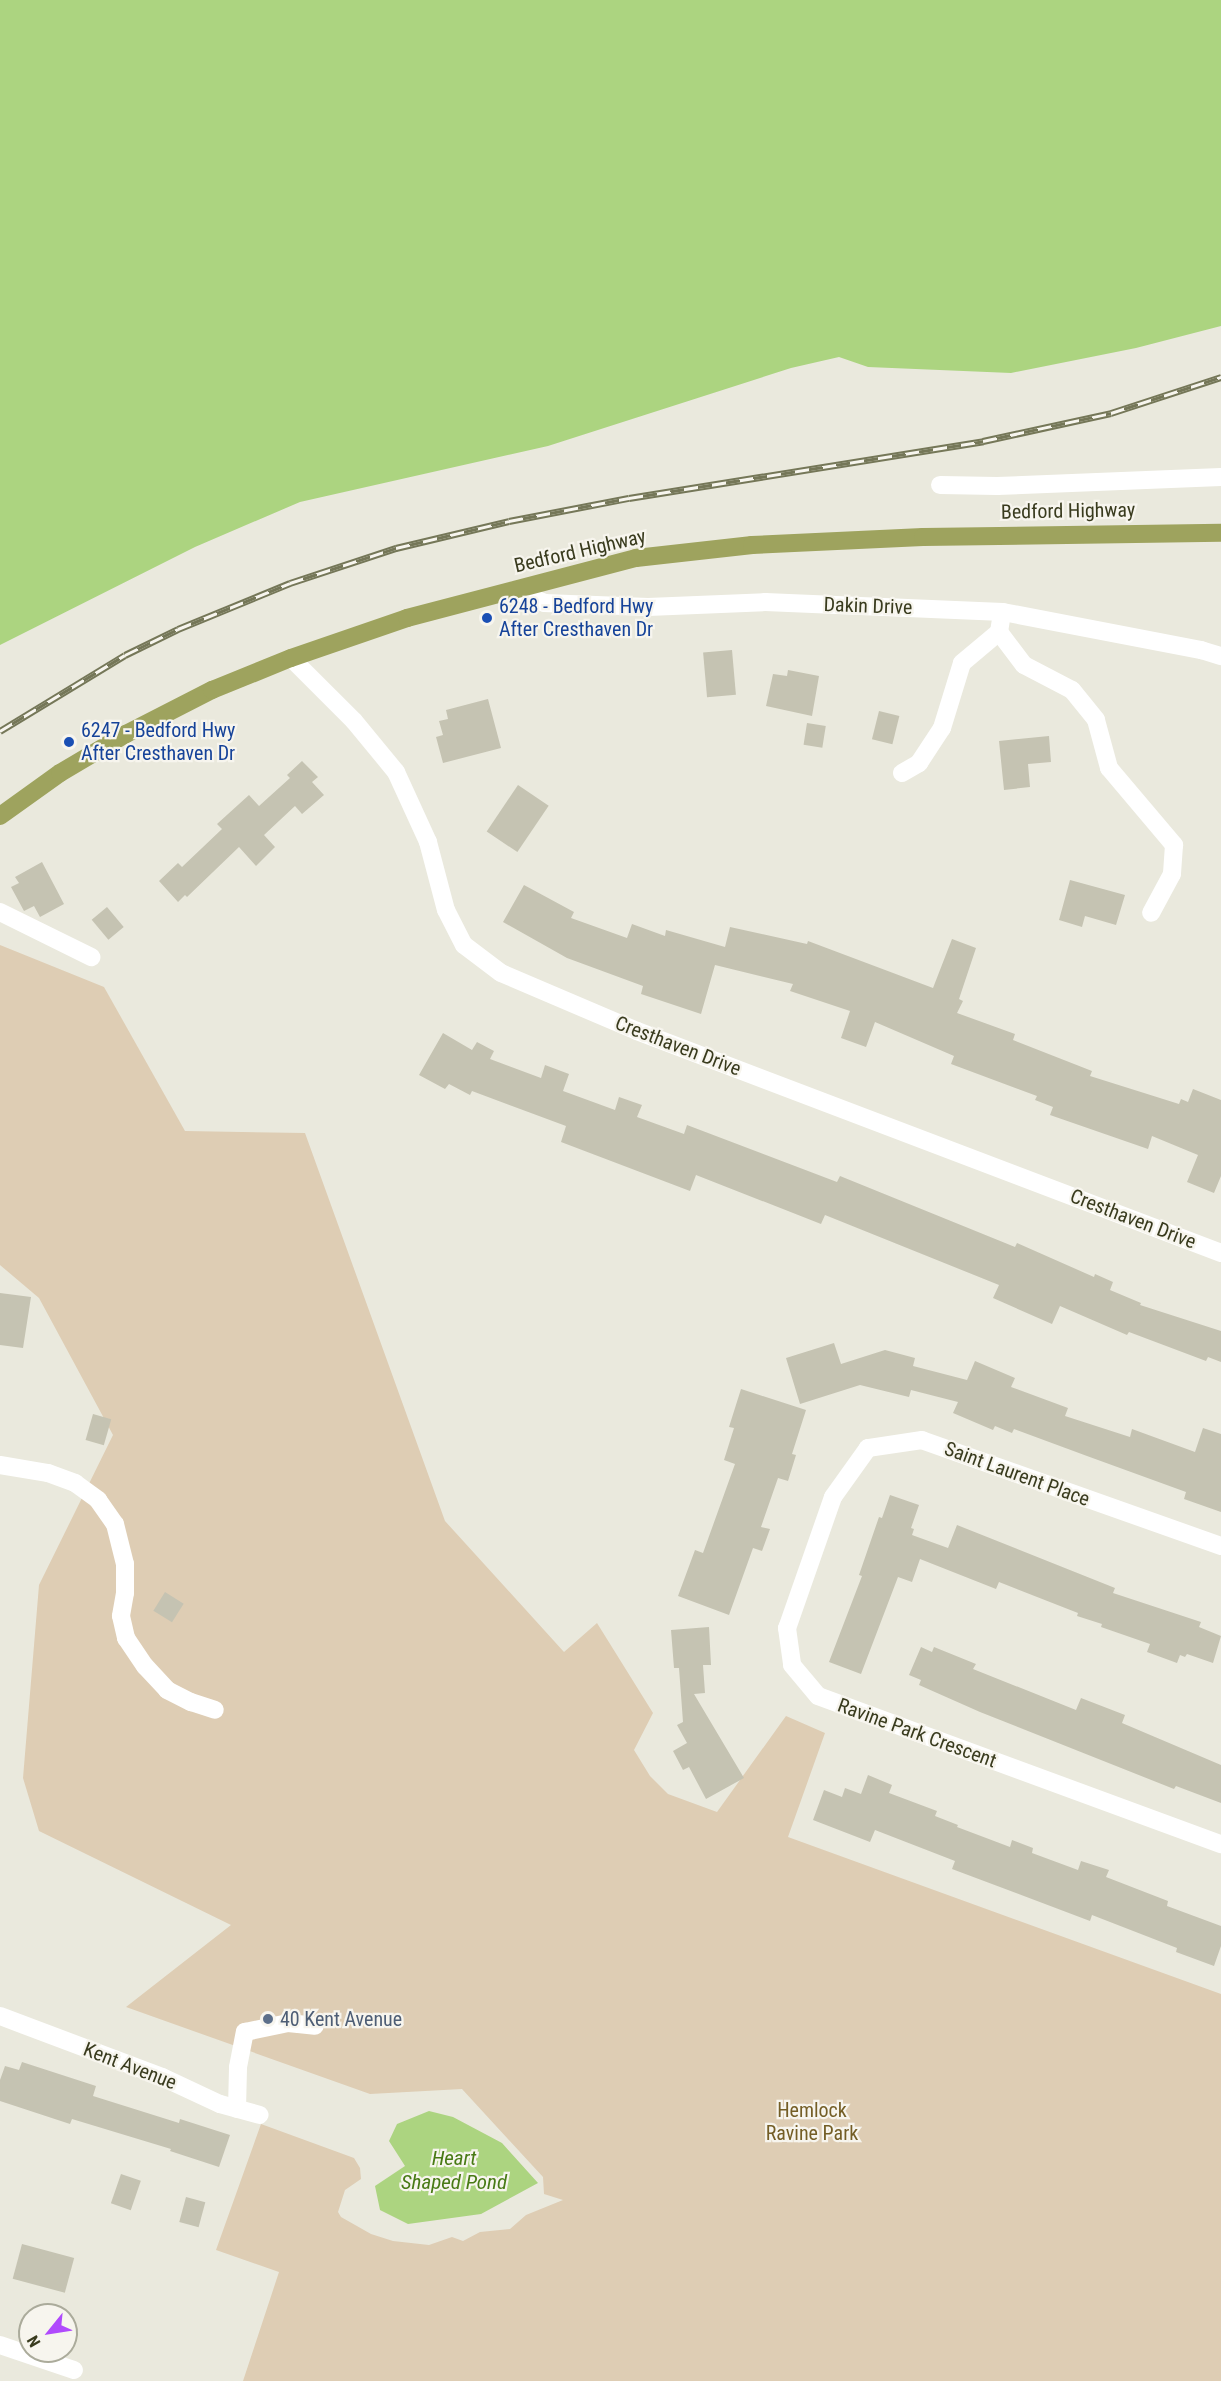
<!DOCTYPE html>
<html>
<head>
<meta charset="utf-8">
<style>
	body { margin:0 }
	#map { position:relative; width:1221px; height:2381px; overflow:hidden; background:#eae9dd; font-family:"Roboto Condensed",sans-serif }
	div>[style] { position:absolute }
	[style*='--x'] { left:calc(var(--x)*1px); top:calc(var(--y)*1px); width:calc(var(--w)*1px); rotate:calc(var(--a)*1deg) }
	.green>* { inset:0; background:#decdb4 }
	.water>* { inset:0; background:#acd480 }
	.building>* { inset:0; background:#c5c3b2; transform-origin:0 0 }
	.minor>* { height:18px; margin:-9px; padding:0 9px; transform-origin:9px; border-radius:9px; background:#fff }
	.major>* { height:18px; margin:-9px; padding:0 9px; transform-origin:9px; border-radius:9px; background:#9ea35e }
	.rail>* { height:7px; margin-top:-3.5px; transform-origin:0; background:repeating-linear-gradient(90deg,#f7f5ee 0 14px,#757758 0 28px); box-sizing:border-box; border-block:2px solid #757758 }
	.dots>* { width:16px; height:16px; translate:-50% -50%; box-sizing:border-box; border:3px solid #f7f5ee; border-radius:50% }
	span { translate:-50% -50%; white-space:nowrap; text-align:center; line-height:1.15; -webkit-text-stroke:4.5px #f7f5ee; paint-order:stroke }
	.street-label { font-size:20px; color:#393b1e }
	.transit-label { font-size:20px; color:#164399 }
	.left { translate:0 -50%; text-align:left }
	.service-label { font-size:20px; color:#4e5e75 }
	.park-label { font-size:20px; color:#745e26 }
	.water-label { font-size:21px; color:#487a15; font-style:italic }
	.north { position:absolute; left:18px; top:2303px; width:60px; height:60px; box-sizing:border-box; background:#f7f5ee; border:2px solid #abab9b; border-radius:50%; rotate:240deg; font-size:16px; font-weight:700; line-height:24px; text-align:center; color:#393b1e }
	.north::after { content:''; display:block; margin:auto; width:21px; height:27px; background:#b04afc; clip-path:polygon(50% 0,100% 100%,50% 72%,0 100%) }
</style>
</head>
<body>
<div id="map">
	<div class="green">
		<div style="clip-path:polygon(0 945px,104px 987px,185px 1131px,305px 1133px,445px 1521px,564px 1652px,597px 1623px,653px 1713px,634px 1750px,650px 1776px,668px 1794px,717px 1812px,786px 1716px,825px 1733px,788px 1837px,1221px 1994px,1221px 2381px,243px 2381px,279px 2272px,216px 2250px,261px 2124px,354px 2158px,360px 2168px,361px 2179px,345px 2190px,338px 2212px,341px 2217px,371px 2234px,393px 2241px,429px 2245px,452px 2237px,463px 2241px,480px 2232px,510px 2229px,526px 2215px,563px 2200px,544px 2194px,543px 2177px,462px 2089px,370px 2094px,126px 2007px,231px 1925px,39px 1831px,23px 1778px,39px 1585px,113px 1435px,39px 1298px,0 1265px)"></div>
	</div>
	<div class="water">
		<div style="clip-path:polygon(0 0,1221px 0,1221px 326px,1136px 348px,1011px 373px,868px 367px,839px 357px,791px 368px,548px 446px,300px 502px,195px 547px,0 645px)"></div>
		<div style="clip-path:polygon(429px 2111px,453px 2117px,502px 2143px,538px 2183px,481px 2214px,408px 2224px,380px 2210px,375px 2186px,405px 2166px,389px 2141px,397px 2124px)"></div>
	</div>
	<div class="building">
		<div style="left:732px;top:650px;width:45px;height:29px;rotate:85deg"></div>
		<div style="clip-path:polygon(788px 670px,819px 676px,812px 716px,766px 706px,773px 674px,787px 676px)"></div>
		<div style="clip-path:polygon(488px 699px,501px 748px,443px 763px,436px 737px,443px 735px,439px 721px,448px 719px,446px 710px)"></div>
		<div style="left:879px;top:711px;width:21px;height:29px;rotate:14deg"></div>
		<div style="left:807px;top:723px;width:19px;height:22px;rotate:9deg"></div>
		<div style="clip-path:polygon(1049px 736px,1051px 762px,1028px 764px,1030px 787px,1004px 790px,999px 741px)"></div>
		<div style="clip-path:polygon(302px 761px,318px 777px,312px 782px,324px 795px,302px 814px,295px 806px,264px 835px,275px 847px,256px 866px,239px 847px,187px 897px,185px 895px,178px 902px,159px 881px,178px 863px,182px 867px,222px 829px,217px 824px,249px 795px,259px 806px,290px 778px,287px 775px)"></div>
		<div style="left:518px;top:785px;width:37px;height:56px;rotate:34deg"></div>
		<div style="clip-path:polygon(42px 862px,64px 904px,40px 917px,34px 906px,24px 911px,11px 887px,19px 883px,15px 877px)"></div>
		<div style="clip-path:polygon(1070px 880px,1125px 895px,1116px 925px,1085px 916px,1082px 927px,1059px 920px)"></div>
		<div style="clip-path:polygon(524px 885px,574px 912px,571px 918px,627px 938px,632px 924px,665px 936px,666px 930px,725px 947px,730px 927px,807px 944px,808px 941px,933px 988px,952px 939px,976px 948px,959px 999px,963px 1001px,957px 1013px,1015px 1034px,1013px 1040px,1092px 1071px,1090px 1076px,1179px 1104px,1181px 1099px,1188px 1102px,1193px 1089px,1221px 1100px,1221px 1176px,1214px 1193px,1187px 1182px,1198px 1155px,1152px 1136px,1148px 1149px,1050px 1115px,1053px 1107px,1035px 1100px,1037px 1096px,951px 1064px,954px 1056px,875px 1022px,866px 1047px,841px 1038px,850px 1011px,790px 991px,793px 984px,715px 965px,701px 1014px,641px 994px,643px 986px,567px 958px,503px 922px)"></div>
		<div style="left:107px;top:907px;width:26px;height:20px;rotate:50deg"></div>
		<div style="clip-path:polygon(443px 1033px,472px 1050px,477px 1042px,494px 1051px,490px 1059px,541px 1078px,545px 1065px,569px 1074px,563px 1091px,615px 1110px,619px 1097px,642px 1105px,637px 1117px,684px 1134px,687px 1125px,837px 1182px,840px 1176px,1015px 1247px,1017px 1243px,1094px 1277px,1095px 1274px,1113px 1282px,1110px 1290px,1141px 1303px,1140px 1305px,1221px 1331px,1221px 1362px,1208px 1357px,1206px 1361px,1129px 1332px,1127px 1335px,1060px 1306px,1052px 1324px,993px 1298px,999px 1285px,825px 1215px,821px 1224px,696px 1175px,690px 1191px,561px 1142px,566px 1126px,472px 1091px,470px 1095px,449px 1084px,445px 1089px,419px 1075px)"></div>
		<div style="clip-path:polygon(0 1293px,31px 1297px,23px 1348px,0 1345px)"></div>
		<div style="clip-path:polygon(834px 1343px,841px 1364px,885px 1350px,915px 1358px,913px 1366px,967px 1380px,975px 1361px,1015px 1378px,1011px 1387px,1068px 1408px,1065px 1416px,1130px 1437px,1132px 1429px,1195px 1452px,1203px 1428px,1221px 1434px,1221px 1512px,1184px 1499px,1186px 1492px,1087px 1456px,1014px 1429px,1012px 1433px,995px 1426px,993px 1430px,953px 1413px,958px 1402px,911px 1390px,909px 1397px,860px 1385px,800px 1404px,786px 1358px)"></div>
		<div style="clip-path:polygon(741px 1389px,806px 1410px,792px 1454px,796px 1455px,788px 1481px,778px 1478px,761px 1527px,770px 1529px,762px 1551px,753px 1548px,729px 1615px,678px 1596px,695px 1550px,703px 1553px,735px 1464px,724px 1460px,734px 1428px,729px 1427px)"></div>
		<div style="left:93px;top:1414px;width:19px;height:27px;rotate:16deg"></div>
		<div style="clip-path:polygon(890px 1495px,919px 1505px,911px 1528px,914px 1529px,912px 1535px,948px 1548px,957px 1525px,1115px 1588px,1113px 1593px,1201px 1622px,1199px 1627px,1221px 1636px,1213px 1663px,1187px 1654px,1185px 1657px,1180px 1655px,1177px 1663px,1147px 1652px,1150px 1644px,1101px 1627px,1102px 1624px,1077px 1616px,1078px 1613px,999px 1582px,996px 1589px,920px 1559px,912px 1582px,898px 1577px,861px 1674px,829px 1662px,862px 1576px,859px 1575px,879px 1517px,882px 1518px)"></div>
		<div style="left:165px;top:1592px;width:22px;height:22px;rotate:32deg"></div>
		<div style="clip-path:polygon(709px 1627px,711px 1665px,703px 1665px,705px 1693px,694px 1694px,744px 1778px,706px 1799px,689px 1767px,683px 1770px,673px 1751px,687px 1743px,677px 1725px,683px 1722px,679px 1668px,674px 1668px,671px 1630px)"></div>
		<div style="clip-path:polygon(921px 1647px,932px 1652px,934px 1647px,976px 1664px,973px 1669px,1076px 1710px,1081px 1698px,1125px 1715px,1122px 1723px,1221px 1765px,1221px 1803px,1176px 1786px,1174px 1789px,980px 1712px,919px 1685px,921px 1680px,909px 1675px)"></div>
		<div style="clip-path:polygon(868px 1775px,892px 1785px,889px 1793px,937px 1811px,935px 1816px,958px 1825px,957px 1827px,1010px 1847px,1012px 1840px,1033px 1848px,1032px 1853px,1078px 1870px,1081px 1861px,1109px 1870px,1106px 1877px,1168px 1901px,1167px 1906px,1221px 1926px,1221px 1946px,1214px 1966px,1176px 1952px,1177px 1948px,1092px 1915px,1090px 1921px,952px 1869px,955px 1861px,875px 1830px,870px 1842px,813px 1820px,824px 1790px,842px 1797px,845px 1788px,861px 1794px)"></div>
		<div style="clip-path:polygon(22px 2062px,96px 2086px,93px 2096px,179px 2123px,180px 2119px,230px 2135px,219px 2167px,170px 2151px,171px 2149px,72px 2119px,70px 2124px,0 2101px,0 2080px,5px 2066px,19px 2070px)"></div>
		<div style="left:121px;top:2174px;width:21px;height:31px;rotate:19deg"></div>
		<div style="left:186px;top:2197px;width:20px;height:26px;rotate:15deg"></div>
		<div style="left:22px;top:2244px;width:54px;height:36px;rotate:15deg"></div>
	</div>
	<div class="minor">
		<div style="--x:940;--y:485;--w:57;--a:1"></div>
		<div style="--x:997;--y:486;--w:224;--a:-2.3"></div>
		<div style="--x:514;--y:590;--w:33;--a:23"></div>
		<div style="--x:544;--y:603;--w:104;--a:2.2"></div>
		<div style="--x:648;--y:607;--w:117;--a:-2.4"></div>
		<div style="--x:765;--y:602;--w:238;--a:2.4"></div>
		<div style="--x:1003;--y:612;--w:202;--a:10.9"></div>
		<div style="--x:1201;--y:650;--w:21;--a:17"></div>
		<div style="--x:999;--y:632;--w:41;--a:52.9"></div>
		<div style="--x:1024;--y:665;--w:54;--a:27.5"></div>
		<div style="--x:1072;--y:690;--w:38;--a:51"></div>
		<div style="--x:1096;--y:720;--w:50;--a:74.8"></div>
		<div style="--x:1109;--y:768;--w:101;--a:49.8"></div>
		<div style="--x:1174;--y:845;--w:29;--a:94"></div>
		<div style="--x:1172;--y:874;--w:44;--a:118.3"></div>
		<div style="--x:291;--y:658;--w:89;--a:45"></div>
		<div style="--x:354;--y:721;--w:66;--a:50.5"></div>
		<div style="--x:396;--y:772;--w:77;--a:65.4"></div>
		<div style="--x:428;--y:842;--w:70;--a:75.2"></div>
		<div style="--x:446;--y:910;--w:39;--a:63"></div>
		<div style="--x:464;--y:945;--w:46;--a:37.1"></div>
		<div style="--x:501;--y:973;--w:148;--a:23.1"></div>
		<div style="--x:637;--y:1031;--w:625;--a:20.81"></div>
		<div style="--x:902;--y:773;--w:20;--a:-30"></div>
		<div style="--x:919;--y:763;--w:42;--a:-56.7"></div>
		<div style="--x:942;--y:728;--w:68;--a:-72.9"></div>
		<div style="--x:962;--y:663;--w:48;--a:-40"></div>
		<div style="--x:999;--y:632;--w:12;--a:-81"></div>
		<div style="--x:0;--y:912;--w:102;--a:26.3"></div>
		<div style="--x:0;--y:1465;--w:49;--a:9.5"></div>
		<div style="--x:48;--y:1473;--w:29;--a:20"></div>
		<div style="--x:75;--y:1483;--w:29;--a:36"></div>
		<div style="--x:98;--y:1500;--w:29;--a:55"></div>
		<div style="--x:115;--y:1524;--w:41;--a:76"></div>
		<div style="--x:125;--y:1564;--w:29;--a:90"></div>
		<div style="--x:125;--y:1593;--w:23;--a:100"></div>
		<div style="--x:121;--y:1616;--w:23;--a:77"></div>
		<div style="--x:126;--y:1638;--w:34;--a:56"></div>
		<div style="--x:145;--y:1666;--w:33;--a:47"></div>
		<div style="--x:167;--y:1690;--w:27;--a:27"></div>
		<div style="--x:191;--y:1702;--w:25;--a:18"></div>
		<div style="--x:1221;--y:1546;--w:317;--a:-160.5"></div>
		<div style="--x:922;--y:1440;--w:55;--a:171.6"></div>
		<div style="--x:868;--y:1448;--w:60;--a:125.5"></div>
		<div style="--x:833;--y:1497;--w:139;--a:109.3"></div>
		<div style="--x:787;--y:1628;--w:37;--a:82"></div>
		<div style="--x:792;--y:1665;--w:40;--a:50"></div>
		<div style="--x:818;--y:1696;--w:429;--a:20.2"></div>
		<div style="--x:0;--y:2016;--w:173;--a:20.6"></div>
		<div style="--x:162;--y:2077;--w:64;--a:25"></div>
		<div style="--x:220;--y:2104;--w:41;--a:15.4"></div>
		<div style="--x:237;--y:2109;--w:42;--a:-88.6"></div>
		<div style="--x:238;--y:2067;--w:36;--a:-79"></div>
		<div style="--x:245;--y:2032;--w:44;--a:-11.8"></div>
		<div style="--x:288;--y:2023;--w:27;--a:6"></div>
		<div style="--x:0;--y:2345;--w:78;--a:18.7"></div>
	</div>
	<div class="major">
		<div style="--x:0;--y:816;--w:74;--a:-35.6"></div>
		<div style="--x:60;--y:773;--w:77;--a:-30.6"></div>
		<div style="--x:126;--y:734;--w:97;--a:-27.1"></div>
		<div style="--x:212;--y:690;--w:85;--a:-22.1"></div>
		<div style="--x:291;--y:658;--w:123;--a:-19"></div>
		<div style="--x:407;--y:618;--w:237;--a:-14.7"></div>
		<div style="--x:636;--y:558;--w:117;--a:-6.4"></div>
		<div style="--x:752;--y:545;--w:171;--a:-2.7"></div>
		<div style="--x:923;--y:537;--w:298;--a:-0.8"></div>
	</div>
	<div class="rail">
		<div style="--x:0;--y:731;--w:146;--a:-31.3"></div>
		<div style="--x:125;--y:655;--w:59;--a:-26.1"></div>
		<div style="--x:178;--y:629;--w:121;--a:-22.3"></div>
		<div style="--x:290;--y:583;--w:112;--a:-18.3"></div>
		<div style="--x:396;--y:548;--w:116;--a:-13.4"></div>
		<div style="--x:509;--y:521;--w:122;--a:-10.9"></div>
		<div style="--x:629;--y:498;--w:359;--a:-9.1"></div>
		<div style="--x:983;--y:441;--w:131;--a:-12.3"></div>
		<div style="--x:1111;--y:413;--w:116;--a:-18.1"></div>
	</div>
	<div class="dots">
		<div style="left:487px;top:618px;background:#1a4fb4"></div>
		<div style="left:69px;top:742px;background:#1a4fb4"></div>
		<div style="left:268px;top:2019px;background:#5c6f8a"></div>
	</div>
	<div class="street-label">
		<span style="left:1068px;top:511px;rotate:-1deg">Bedford Highway</span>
		<span style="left:580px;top:551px;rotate:-13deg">Bedford Highway</span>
		<span style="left:868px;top:606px;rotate:2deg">Dakin Drive</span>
		<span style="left:678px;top:1046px;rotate:21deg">Cresthaven Drive</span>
		<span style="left:1133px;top:1219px;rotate:21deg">Cresthaven Drive</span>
		<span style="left:1017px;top:1474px;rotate:20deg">Saint Laurent Place</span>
		<span style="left:917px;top:1733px;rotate:20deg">Ravine Park Crescent</span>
		<span style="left:130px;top:2066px;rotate:21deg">Kent Avenue</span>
	</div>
	<div class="transit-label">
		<span class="left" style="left:499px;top:618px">6248 - Bedford Hwy<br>After Cresthaven Dr</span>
		<span class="left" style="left:81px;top:742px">6247 - Bedford Hwy<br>After Cresthaven Dr</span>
	</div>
	<div class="service-label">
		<span class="left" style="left:280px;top:2019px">40 Kent Avenue</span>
	</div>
	<div class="park-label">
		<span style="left:812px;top:2122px">Hemlock<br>Ravine Park</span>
	</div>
	<div class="water-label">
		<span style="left:454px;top:2170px">Heart<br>Shaped Pond</span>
	</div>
	<div class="north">N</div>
</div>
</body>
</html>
